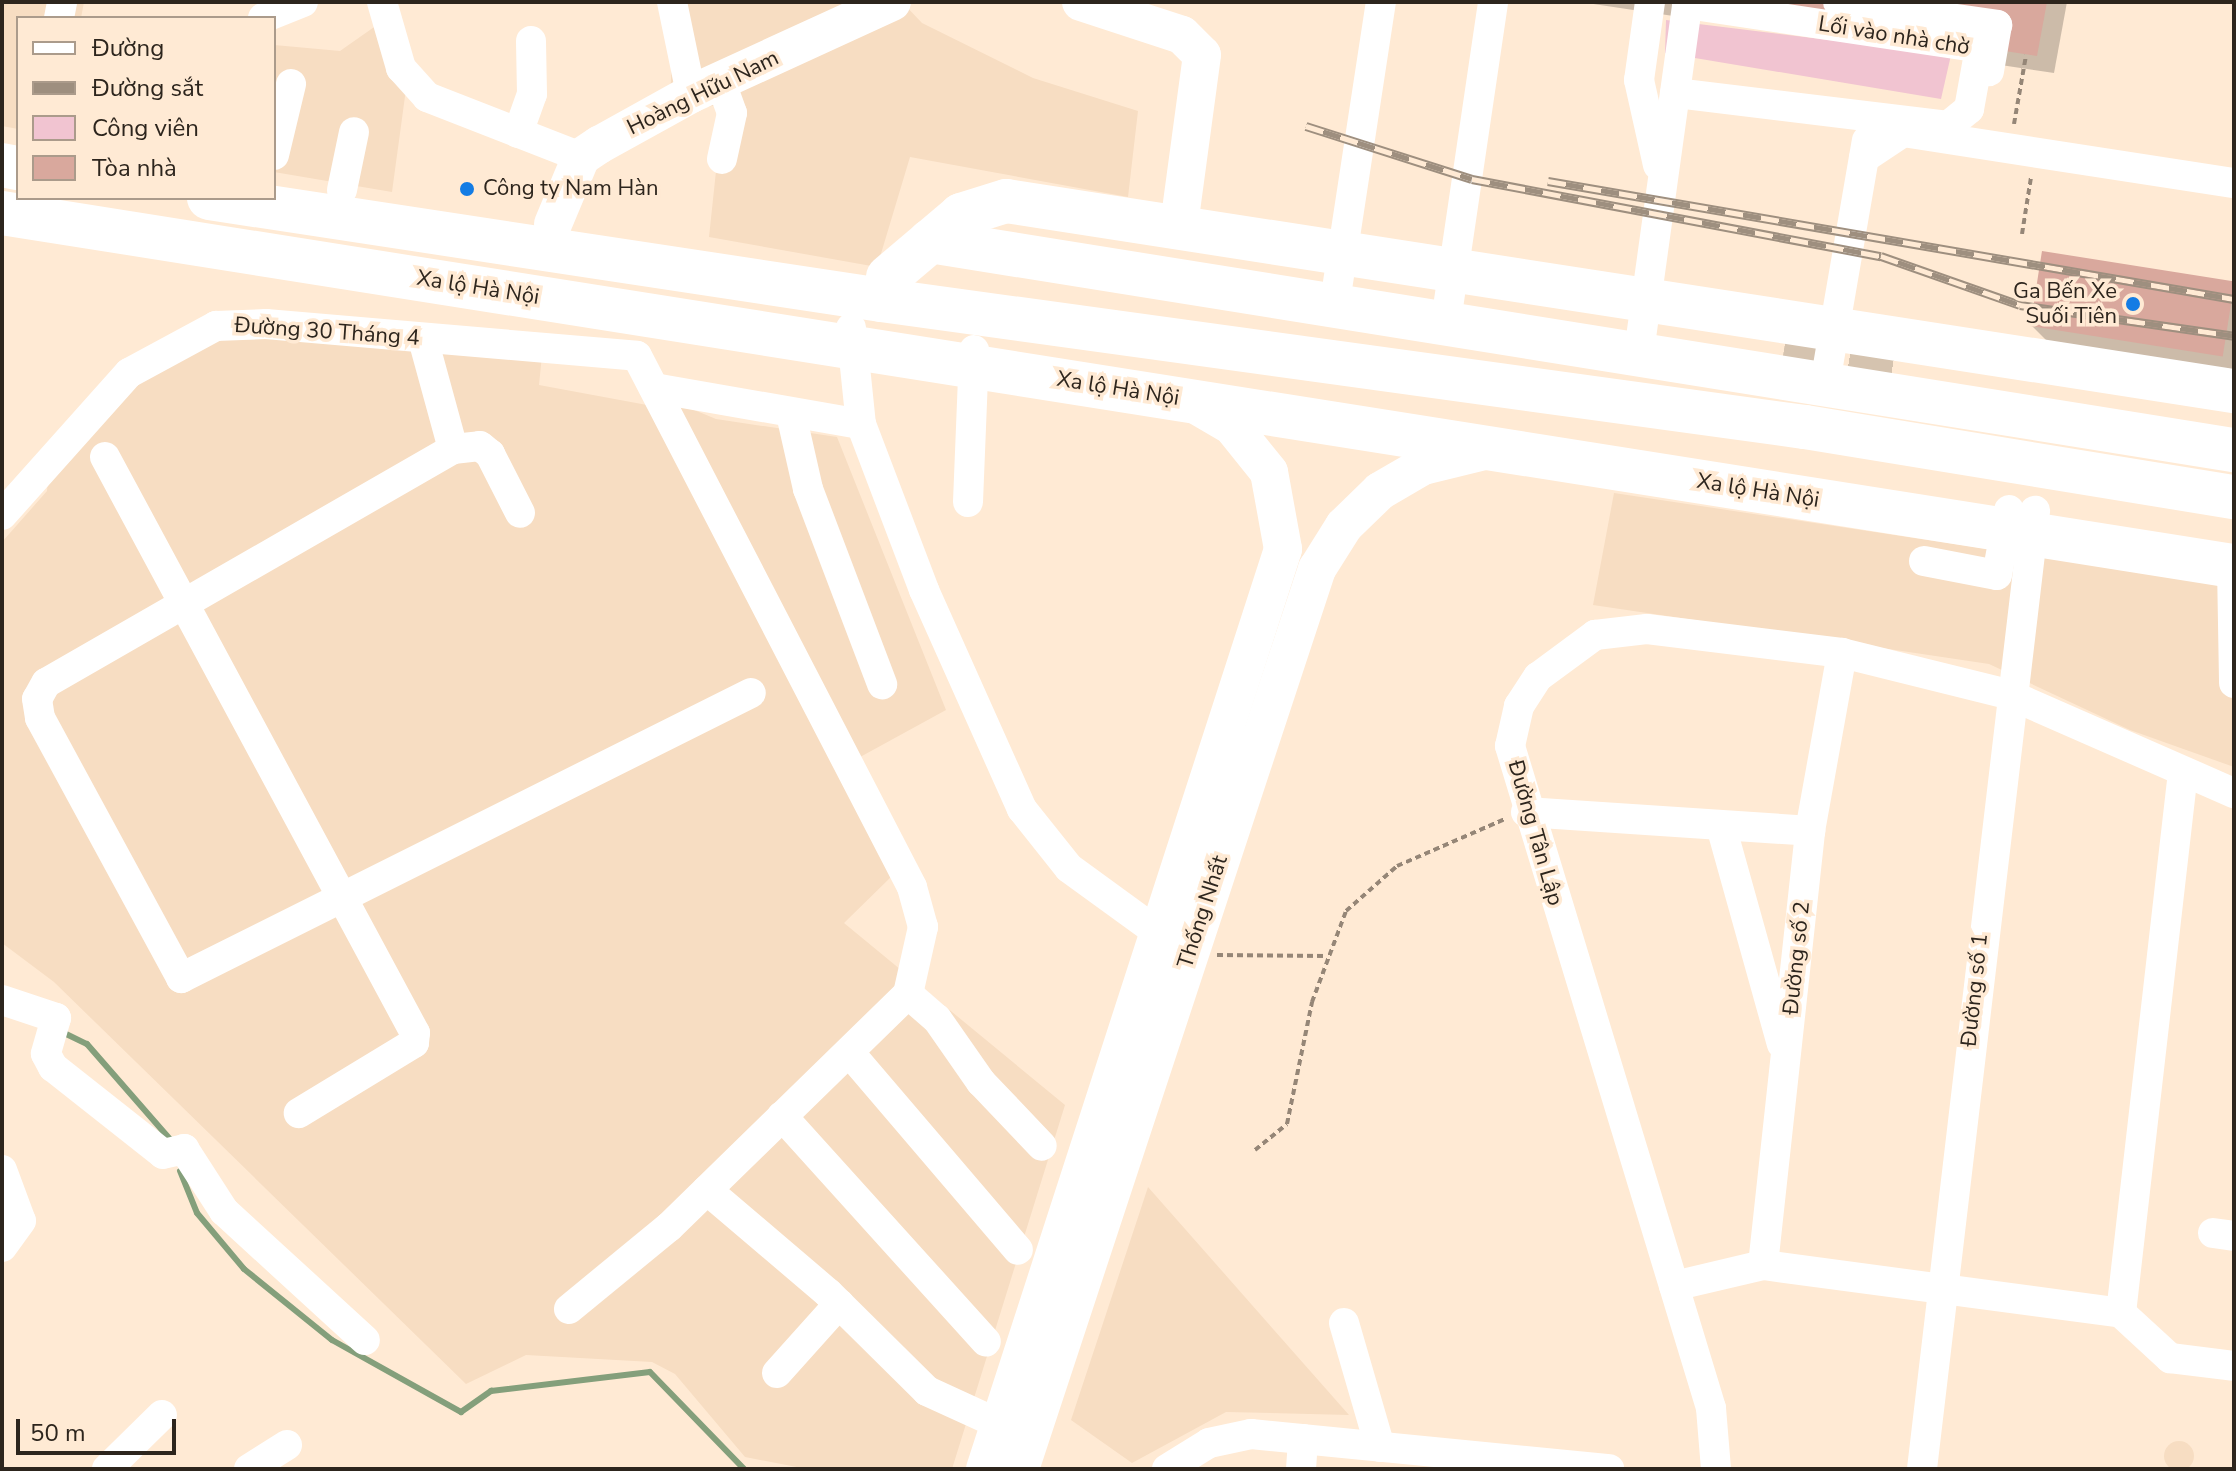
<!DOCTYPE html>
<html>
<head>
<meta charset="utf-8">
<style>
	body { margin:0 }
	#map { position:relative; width:2236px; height:1471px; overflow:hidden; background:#ffead4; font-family:"Nunito Sans",sans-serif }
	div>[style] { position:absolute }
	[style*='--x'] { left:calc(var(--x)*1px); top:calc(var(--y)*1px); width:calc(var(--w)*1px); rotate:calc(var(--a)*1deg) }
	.built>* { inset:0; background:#f7ddc2 }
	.round { border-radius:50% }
	.green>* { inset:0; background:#f1c4d1 }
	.shadow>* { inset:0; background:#0003 }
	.stream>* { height:6px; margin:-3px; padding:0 3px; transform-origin:3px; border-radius:3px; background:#849f7b }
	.building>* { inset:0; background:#d9a89d; transform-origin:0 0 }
	.highway-tunnel>* { height:44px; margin-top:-22px; transform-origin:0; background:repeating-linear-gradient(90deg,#d5c3af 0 44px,transparent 0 66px) }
	.path>* { height:4px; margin-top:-2px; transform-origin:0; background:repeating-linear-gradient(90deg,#958677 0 6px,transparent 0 10px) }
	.minor>* { height:30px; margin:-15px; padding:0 15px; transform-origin:15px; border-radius:15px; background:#fff }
	.major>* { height:38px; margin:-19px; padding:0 19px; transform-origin:19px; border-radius:19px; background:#fff }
	.highway>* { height:44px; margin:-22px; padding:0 22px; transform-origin:22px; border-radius:22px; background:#fff }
	.rail>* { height:9px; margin-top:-4.5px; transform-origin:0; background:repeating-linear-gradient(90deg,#ffead4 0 18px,#9e8f7f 0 36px); box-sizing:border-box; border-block:2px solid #9e8f7f }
	.dots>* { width:22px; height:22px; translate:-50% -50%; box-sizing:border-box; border:4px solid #ffead4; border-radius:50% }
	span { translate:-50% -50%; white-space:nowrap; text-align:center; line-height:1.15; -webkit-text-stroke:7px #ffead4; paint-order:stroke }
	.street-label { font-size:22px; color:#2d251d }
	.poi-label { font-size:22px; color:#2d251d }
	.left { translate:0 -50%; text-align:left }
	.right { translate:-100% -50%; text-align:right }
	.frame { position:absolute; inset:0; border:4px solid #2d251d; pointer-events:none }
	.legend { position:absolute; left:16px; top:16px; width:260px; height:184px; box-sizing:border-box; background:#ffead4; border:2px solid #ab9b8b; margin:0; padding:10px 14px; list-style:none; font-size:24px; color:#2d251d }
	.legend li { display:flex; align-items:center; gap:16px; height:40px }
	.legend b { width:40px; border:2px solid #ab9b8b }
	.scale { position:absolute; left:16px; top:1419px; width:160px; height:36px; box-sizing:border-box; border:4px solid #2d251d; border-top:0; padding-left:10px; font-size:24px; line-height:28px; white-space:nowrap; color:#2d251d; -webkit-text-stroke:6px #ffead4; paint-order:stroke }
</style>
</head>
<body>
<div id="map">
	<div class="built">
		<div style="clip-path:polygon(2px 2px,84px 2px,81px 18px,18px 18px,18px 129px,2px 126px)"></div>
		<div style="clip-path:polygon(664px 2px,902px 2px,922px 23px,1033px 78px,1138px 111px,1128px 197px,910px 157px,877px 267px,709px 237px,721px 124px,717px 105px,669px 114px,673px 42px)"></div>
		<div style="clip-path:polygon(377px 25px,406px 89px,392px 192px,274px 172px,274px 45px,340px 51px)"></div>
		<div style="clip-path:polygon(254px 330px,542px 355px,539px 385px,647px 405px,892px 876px,844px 923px,1065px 1105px,952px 1469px,807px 1469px,745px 1457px,675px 1374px,652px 1362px,526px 1355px,466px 1384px,54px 982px,2px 943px,2px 542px,47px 491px,49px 469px,167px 356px)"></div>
		<div style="clip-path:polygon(658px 395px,716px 419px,837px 437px,946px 710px,851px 762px)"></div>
		<div style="clip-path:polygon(1614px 493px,2234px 586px,2234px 767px,2130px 730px,1989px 664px,1593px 605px)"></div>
		<div style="clip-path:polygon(1148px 1187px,1349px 1415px,1226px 1412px,1132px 1463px,1071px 1420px)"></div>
		<div class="round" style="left:2164px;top:1441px;width:30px;height:30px"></div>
	</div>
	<div class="green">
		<div style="clip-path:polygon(1666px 20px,1951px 55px,1941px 99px,1665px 53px)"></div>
	</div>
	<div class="shadow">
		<div style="clip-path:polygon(1580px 2px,2067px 2px,2054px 73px)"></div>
		<div style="clip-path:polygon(2234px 285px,2234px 373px,2049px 343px,2031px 325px)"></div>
	</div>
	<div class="stream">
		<div style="--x:60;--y:1031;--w:30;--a:26"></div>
		<div style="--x:87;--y:1044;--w:126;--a:48.9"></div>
		<div style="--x:180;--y:1171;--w:45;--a:68"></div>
		<div style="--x:197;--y:1213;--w:73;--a:50"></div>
		<div style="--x:244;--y:1269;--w:113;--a:38.9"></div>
		<div style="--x:332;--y:1340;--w:148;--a:29.2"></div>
		<div style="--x:461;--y:1412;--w:37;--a:-35"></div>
		<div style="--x:491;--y:1391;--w:160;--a:-6.8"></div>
		<div style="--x:650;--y:1372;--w:135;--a:45.9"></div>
	</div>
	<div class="building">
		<div style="clip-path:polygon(1687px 2px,2047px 2px,2037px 56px)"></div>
		<div style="left:2042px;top:251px;width:195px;height:76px;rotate:9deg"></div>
	</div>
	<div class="highway-tunnel">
		<div style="--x:1785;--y:343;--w:126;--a:9.2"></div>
	</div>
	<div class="path">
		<div style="--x:2014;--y:124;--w:70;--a:-80.1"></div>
		<div style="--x:2022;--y:234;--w:58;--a:-81"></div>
		<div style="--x:1217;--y:955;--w:110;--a:0.5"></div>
		<div style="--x:1255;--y:1150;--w:41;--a:-39.1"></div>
		<div style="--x:1287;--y:1124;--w:125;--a:-78.4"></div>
		<div style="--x:1312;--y:1002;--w:97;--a:-69.5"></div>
		<div style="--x:1346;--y:911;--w:68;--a:-41.4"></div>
		<div style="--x:1397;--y:866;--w:118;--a:-23.5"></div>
	</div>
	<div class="minor">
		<div style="--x:382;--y:2;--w:69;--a:73.9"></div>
		<div style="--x:401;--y:68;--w:39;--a:48"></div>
		<div style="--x:427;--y:97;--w:165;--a:21.3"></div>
		<div style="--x:672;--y:2;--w:94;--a:78.3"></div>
		<div style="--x:1650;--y:2;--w:79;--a:98"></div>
		<div style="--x:1639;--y:80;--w:87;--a:77.4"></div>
		<div style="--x:1838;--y:2;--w:161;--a:8.2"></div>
		<div style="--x:1997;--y:25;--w:47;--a:99.9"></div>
		<div style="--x:59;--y:18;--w:16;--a:-79"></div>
		<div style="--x:263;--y:18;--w:43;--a:-21.8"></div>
		<div style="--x:720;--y:80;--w:35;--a:70"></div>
		<div style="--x:732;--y:113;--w:47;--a:102.3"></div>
		<div style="--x:518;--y:133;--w:41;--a:-70.3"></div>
		<div style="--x:532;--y:94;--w:53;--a:-91.1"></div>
		<div style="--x:274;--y:155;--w:73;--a:-76.5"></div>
		<div style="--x:1864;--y:158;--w:47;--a:-33.7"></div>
		<div style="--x:1903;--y:132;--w:335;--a:8.8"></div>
		<div style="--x:342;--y:190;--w:59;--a:-78.3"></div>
		<div style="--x:1335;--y:302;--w:304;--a:-81.3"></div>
		<div style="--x:1446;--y:321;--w:322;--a:-81.6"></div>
		<div style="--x:851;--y:328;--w:97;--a:84.1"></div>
		<div style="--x:861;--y:424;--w:178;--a:69.2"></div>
		<div style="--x:924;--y:590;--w:240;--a:65.9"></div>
		<div style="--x:1022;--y:809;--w:75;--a:51.5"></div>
		<div style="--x:1069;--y:868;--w:112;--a:36"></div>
		<div style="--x:423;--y:339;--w:114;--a:74.7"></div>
		<div style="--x:453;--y:449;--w:469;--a:150.1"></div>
		<div style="--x:46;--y:683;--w:18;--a:119"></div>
		<div style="--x:37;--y:699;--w:19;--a:81"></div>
		<div style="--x:40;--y:718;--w:296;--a:61.5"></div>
		<div style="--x:181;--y:978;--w:637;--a:-26.57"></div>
		<div style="--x:1639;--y:352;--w:351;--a:-82.1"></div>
		<div style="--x:1687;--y:4;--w:296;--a:8.5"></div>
		<div style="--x:1980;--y:48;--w:62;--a:100.2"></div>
		<div style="--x:1969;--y:109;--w:27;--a:141"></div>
		<div style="--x:1948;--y:126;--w:275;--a:-173.1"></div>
		<div style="--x:1825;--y:383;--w:246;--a:-80.2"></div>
		<div style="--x:654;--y:388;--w:210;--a:9.9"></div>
		<div style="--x:791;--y:414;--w:77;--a:77.2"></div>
		<div style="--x:808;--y:489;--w:209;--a:69.2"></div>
		<div style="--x:453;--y:449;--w:27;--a:-6"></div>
		<div style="--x:480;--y:446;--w:13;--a:39"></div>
		<div style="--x:490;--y:454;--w:66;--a:63"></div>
		<div style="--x:105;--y:457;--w:654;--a:61.71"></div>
		<div style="--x:415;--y:1033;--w:10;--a:96"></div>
		<div style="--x:414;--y:1043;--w:135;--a:148.7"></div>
		<div style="--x:968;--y:502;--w:152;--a:-87.7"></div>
		<div style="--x:2;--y:515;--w:191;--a:-48.2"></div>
		<div style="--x:129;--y:373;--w:99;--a:-28.4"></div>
		<div style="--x:216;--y:326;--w:50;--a:-2.3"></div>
		<div style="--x:266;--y:324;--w:372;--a:4.9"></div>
		<div style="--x:1924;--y:561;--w:74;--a:10.9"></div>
		<div style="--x:1997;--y:575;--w:66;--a:-79.5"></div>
		<div style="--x:2232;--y:566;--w:117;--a:89"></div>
		<div style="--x:1526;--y:812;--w:285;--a:3.8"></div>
		<div style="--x:1721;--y:826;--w:226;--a:74.4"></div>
		<div style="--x:908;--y:994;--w:38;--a:41"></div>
		<div style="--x:937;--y:1019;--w:77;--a:55.1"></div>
		<div style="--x:981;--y:1082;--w:88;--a:46.4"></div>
		<div style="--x:2;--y:1000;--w:57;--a:18.4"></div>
		<div style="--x:56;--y:1018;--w:37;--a:106"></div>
		<div style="--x:46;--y:1054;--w:15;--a:62"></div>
		<div style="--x:53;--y:1067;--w:140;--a:38.3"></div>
		<div style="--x:163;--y:1154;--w:22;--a:-13"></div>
		<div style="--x:184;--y:1149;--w:74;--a:57.2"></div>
		<div style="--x:224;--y:1211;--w:191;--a:42.5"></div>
		<div style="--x:849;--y:1052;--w:260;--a:49.5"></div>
		<div style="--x:782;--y:1116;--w:304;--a:47.9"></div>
		<div style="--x:2;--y:1170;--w:54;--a:69.6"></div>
		<div style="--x:21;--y:1221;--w:32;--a:126"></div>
		<div style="--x:707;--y:1190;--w:159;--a:40.4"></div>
		<div style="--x:828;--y:1293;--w:139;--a:44.7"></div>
		<div style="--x:927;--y:1391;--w:79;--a:24.6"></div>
		<div style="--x:2213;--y:1233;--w:21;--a:8"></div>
		<div style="--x:1763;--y:1265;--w:437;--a:-83.8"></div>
		<div style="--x:1810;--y:831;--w:181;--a:-79.8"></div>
		<div style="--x:1674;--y:1286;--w:91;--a:-13.3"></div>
		<div style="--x:1763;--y:1265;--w:361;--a:7.6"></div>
		<div style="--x:2121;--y:1313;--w:67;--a:42.6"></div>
		<div style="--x:2170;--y:1358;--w:64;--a:7.1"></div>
		<div style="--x:569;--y:1309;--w:129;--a:-39.4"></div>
		<div style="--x:669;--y:1227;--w:334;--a:-44.3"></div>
		<div style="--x:908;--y:994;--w:69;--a:-77.4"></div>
		<div style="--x:923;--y:927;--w:41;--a:-105.4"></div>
		<div style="--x:912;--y:887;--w:598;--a:-117.38"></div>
		<div style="--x:2121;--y:1313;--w:545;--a:-83.46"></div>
		<div style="--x:1344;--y:1323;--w:129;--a:73.8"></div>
		<div style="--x:777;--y:1373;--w:93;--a:-48.1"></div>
		<div style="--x:107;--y:1469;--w:77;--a:-44.5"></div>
		<div style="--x:249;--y:1469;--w:45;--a:-32.3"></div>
		<div style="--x:1167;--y:1469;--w:49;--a:-31.8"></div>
		<div style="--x:1209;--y:1443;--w:43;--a:-12.1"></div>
		<div style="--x:1251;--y:1434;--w:360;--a:5.6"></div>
		<div style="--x:1301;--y:1469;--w:30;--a:-86"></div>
		<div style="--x:1716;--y:1469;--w:61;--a:-94.7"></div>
		<div style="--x:1711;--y:1408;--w:692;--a:-106.89"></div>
		<div style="--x:1510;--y:746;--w:41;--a:-77.3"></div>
		<div style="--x:1519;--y:706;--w:35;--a:-57"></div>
		<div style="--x:1538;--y:677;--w:71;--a:-36.4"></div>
		<div style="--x:1595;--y:635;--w:52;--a:-6.6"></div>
		<div style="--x:1647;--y:629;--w:196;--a:7"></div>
		<div style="--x:1842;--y:653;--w:171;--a:13.9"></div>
		<div style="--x:2008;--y:694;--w:247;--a:23.7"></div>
		<div style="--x:1922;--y:1469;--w:965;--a:-83.27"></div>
	</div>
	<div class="major">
		<div style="--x:1081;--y:2;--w:106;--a:18.1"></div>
		<div style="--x:1182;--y:35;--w:28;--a:45"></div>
		<div style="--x:1202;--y:55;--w:172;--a:97.7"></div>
		<div style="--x:553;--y:224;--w:73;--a:-67.3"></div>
		<div style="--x:581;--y:157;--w:22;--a:-34"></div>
		<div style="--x:599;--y:145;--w:105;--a:-29"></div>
		<div style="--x:691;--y:94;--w:221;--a:-24.6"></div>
		<div style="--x:985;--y:1469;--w:967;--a:-72.05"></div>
		<div style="--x:1283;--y:549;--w:78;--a:-100.3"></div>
		<div style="--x:1269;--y:472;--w:59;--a:-128.8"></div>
		<div style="--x:1232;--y:426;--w:44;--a:-149.9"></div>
		<div style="--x:1020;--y:1469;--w:948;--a:-71.74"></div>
		<div style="--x:1317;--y:569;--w:51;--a:-57.9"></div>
		<div style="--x:1344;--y:526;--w:50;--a:-44.2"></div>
		<div style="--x:1380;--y:491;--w:50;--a:-30.2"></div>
		<div style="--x:1423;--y:466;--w:63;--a:-13.8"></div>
	</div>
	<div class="highway">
		<div style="--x:2;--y:165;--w:16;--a:11"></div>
		<div style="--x:209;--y:198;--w:680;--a:8.63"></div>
		<div style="--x:881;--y:300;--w:933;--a:7.83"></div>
		<div style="--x:1805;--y:427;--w:435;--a:9.3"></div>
		<div style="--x:2;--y:213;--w:2260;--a:8.99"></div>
		<div style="--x:930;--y:241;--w:1321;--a:9.11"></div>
		<div style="--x:888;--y:277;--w:96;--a:-40.3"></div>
		<div style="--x:961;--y:215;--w:47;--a:-17.3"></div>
		<div style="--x:1006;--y:201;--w:1243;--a:8.8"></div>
	</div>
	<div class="rail">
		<div style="--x:1306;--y:126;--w:174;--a:17.7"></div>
		<div style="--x:1472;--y:179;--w:416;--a:10.7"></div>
		<div style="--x:1881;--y:256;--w:147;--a:19.4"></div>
		<div style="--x:2020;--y:305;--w:216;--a:8.2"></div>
		<div style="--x:1548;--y:181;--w:696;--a:9.76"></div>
	</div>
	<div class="dots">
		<div style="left:467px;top:189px;background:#147ce4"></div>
		<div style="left:2133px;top:304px;background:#147ce4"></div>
	</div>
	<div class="street-label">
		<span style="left:1894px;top:36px;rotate:9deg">Lối vào nhà chờ</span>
		<span style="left:703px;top:93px;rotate:-26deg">Hoàng Hữu Nam</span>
		<span style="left:478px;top:288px;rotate:9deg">Xa lộ Hà Nội</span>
		<span style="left:327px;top:332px;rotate:4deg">Đường 30 Tháng 4</span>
		<span style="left:1118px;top:389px;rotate:9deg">Xa lộ Hà Nội</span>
		<span style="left:1758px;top:491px;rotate:9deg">Xa lộ Hà Nội</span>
		<span style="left:1535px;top:833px;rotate:74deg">Đường Tân Lập</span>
		<span style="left:1203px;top:912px;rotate:-72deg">Thống Nhất</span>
		<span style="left:1797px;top:958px;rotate:-84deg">Đường số 2</span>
		<span style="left:1975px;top:990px;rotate:-84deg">Đường số 1</span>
	</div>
	<div class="poi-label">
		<span class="left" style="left:483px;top:189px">Công ty Nam Hàn</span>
		<span class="right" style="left:2117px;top:304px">Ga Bến Xe<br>Suối Tiên</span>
	</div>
	<div class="frame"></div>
	<ul class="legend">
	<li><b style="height:10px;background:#fff"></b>Đường</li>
	<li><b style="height:10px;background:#9e8f7f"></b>Đường sắt</li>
	<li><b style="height:22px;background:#f1c4d1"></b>Công viên</li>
	<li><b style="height:22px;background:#d9a89d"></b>Tòa nhà</li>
	</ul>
	<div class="scale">50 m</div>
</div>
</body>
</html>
